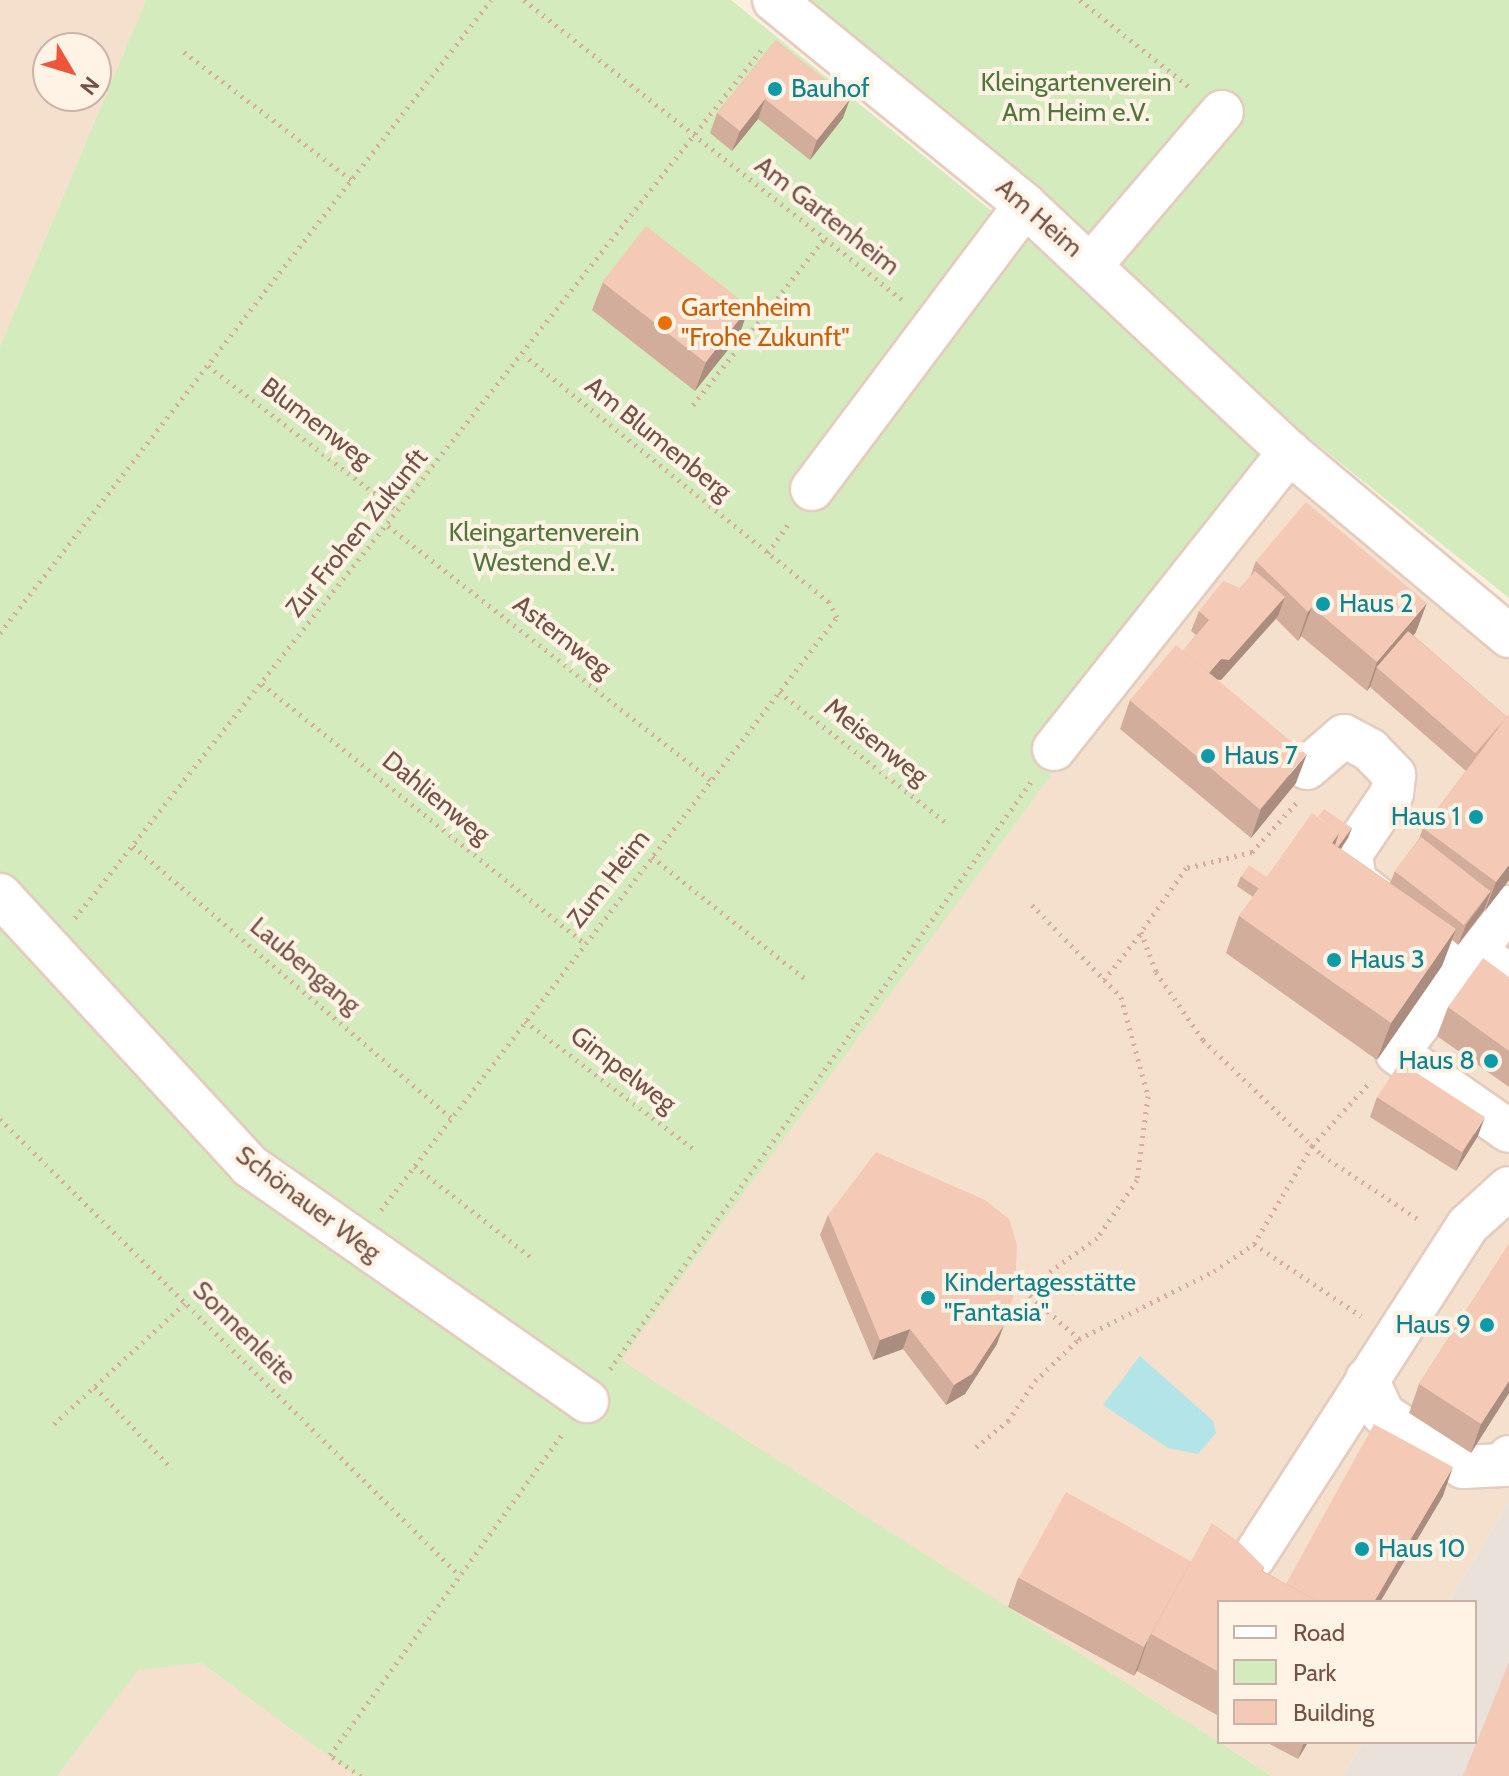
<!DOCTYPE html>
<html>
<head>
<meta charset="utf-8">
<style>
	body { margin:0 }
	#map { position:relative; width:1509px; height:1776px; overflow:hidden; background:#fdefdf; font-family:Cabin,sans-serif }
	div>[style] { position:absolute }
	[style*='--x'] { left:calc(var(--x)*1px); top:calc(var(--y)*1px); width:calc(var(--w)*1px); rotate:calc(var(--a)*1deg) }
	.residential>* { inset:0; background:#f5e0cd }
	.industrial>* { inset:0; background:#ebe1db }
	.green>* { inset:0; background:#d4ebbd }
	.water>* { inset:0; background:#b3e4e8 }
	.path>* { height:5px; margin-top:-2.5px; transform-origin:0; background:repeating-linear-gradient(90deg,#d9ac99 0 2px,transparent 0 8px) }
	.roads { filter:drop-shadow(2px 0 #e4ccbe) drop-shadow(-2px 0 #e4ccbe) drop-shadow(0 2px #e4ccbe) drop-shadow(0 -2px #e4ccbe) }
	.minor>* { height:42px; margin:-21px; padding:0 21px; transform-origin:21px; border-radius:21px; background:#fff }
	.wall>* { inset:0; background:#d2ad9c }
	.shaded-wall>* { inset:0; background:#ab8d7f }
	.building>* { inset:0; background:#f4c9b5; transform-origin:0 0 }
	.dots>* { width:22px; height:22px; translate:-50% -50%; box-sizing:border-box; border:4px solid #fff3e6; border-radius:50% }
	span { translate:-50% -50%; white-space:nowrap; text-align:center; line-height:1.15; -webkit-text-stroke:8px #fff3e6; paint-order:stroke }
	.park-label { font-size:26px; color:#51763b }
	.culture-label { font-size:26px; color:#0d838f }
	.left { translate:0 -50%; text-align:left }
	.right { translate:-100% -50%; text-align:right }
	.street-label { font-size:26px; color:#755245 }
	.food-label { font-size:26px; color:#c56008 }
	.legend { position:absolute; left:1217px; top:1600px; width:260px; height:144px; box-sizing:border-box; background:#fff3e6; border:2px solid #c8b3a6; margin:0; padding:10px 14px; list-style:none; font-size:24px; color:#755245 }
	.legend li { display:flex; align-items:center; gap:16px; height:40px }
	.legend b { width:40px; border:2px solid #c8b3a6 }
	.north { position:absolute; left:32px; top:32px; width:80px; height:80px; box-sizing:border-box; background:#fff3e6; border:2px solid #c8b3a6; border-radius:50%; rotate:128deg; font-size:22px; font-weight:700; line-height:32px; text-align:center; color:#755245 }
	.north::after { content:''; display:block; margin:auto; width:28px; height:36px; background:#ef553c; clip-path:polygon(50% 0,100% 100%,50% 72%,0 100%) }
</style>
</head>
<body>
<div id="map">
	<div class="residential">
		<div style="clip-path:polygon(evenodd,0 0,146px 0,0 346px,0 0,48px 48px,96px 48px,96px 96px,48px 96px,48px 48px)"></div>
		<div style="clip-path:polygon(1289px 452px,1509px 641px,1509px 1502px,1449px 1602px,1219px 1602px,1219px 1742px,1363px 1742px,1343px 1776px,1272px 1776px,620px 1360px)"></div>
		<div style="clip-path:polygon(201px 1663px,330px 1755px,356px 1776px,57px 1776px,138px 1669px)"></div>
	</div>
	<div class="industrial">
		<div style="clip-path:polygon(1509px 1502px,1509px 1776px,1343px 1776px,1363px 1742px,1475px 1742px,1475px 1602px,1449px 1602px)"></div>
	</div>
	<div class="green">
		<div style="clip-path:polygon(146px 0,731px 0,1289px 452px,621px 1360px,1272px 1776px,356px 1776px,201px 1663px,138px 1670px,57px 1776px,0 1776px,0 346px)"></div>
		<div style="clip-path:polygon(797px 0,1509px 0,1509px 598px,1303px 433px,1089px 233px)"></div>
	</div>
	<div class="water">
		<div style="clip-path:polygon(1140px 1356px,1213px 1421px,1216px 1433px,1198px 1454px,1168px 1448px,1103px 1405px)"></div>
	</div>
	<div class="path">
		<div style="--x:524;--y:0;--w:483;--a:38.4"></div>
		<div style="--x:1080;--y:0;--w:143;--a:38.5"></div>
		<div style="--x:184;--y:52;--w:213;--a:37.4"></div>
		<div style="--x:208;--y:366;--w:240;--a:37.4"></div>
		<div style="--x:693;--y:405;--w:211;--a:-51.7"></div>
		<div style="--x:388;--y:526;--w:411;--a:38.2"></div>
		<div style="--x:768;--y:553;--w:39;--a:-55"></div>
		<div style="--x:0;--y:633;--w:801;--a:-52.2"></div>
		<div style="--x:262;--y:684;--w:415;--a:38.8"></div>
		<div style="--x:779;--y:692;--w:214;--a:38"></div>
		<div style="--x:1296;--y:803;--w:66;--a:131.9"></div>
		<div style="--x:1252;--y:852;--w:68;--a:166.4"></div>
		<div style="--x:1186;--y:868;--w:78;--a:125.1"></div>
		<div style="--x:1141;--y:932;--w:43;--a:69.4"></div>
		<div style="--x:1156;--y:972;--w:83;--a:55.3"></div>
		<div style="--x:1203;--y:1040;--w:165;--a:44"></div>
		<div style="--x:1322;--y:1155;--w:119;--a:33.7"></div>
		<div style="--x:133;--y:846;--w:419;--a:40.5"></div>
		<div style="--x:652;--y:857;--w:199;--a:38.5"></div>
		<div style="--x:1032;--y:905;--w:128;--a:45.9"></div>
		<div style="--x:1121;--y:997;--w:103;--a:74.7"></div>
		<div style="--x:1148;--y:1096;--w:85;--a:97.5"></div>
		<div style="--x:1137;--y:1180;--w:70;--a:124.6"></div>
		<div style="--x:1097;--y:1238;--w:90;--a:144.5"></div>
		<div style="--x:1024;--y:1290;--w:74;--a:41.7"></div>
		<div style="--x:75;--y:918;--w:1108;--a:-51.67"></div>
		<div style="--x:1104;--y:980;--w:60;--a:-51.8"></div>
		<div style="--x:525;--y:1021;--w:215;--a:37.2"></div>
		<div style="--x:0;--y:1119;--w:648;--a:44.81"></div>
		<div style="--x:415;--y:1166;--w:149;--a:38.2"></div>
		<div style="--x:381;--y:1210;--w:748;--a:-52.44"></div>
		<div style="--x:837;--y:617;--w:17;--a:-118"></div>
		<div style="--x:829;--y:602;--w:392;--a:-141"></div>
		<div style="--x:1254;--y:1244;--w:129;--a:33.9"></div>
		<div style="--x:610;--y:1369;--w:726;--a:-54.36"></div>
		<div style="--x:95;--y:1387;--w:112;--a:46.8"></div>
		<div style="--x:54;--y:1424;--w:178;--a:-42.7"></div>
		<div style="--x:976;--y:1447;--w:41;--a:-39.1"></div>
		<div style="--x:1008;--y:1421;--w:48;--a:-56"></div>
		<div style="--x:1035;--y:1381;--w:61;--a:-43.7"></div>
		<div style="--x:1079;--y:1339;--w:151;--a:-26.7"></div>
		<div style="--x:1214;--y:1271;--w:48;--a:-34"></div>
		<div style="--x:1254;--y:1244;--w:114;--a:-59.4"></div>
		<div style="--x:1312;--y:1146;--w:88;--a:-47.8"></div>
		<div style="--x:361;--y:1776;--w:37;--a:-146"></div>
		<div style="--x:330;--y:1755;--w:399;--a:-54.1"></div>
	</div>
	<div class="roads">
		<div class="minor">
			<div style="--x:774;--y:0;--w:324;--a:39.2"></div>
			<div style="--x:1025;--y:205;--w:362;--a:43.1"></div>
			<div style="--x:1289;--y:452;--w:287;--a:39.9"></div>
			<div style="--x:1092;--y:264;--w:200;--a:-49.5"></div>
			<div style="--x:812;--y:489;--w:355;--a:-53.1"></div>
			<div style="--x:1054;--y:749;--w:379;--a:-51.6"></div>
			<div style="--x:1307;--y:768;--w:49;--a:-40.9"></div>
			<div style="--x:1344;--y:736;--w:30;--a:28"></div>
			<div style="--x:1370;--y:750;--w:35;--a:46"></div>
			<div style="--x:1394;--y:775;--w:18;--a:96"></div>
			<div style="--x:1392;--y:793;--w:73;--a:123.9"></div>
			<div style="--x:1351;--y:854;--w:27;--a:82"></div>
			<div style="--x:1355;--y:881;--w:138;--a:37.9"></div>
			<div style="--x:0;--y:895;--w:369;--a:47.3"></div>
			<div style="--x:250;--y:1166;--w:411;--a:34.9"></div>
			<div style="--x:1509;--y:907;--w:184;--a:127.5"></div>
			<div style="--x:1397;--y:1053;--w:136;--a:34.9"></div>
			<div style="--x:1475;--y:951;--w:42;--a:36.3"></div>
			<div style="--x:1367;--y:1379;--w:38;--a:65"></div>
			<div style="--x:1383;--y:1414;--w:96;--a:33.5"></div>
			<div style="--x:1463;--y:1467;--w:40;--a:-2.9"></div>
			<div style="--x:1503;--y:1465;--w:10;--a:-53"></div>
			<div style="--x:1254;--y:1557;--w:395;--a:-57.2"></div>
			<div style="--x:1468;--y:1225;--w:55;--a:-42.1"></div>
		</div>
	</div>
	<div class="wall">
		<div style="clip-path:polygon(776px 40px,843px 118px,810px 160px,758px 119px,732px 151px,710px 133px,717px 113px)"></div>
		<div style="clip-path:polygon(603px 282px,749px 307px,739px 336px,695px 391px,592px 310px)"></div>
		<div style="clip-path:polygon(1256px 561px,1416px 632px,1413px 635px,1507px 717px,1509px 714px,1509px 880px,1458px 945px,1452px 940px,1442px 966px,1377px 1060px,1226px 953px,1239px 916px,1253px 897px,1237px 886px,1241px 876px,1267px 877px,1348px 838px,1341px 849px,1390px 883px,1395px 871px,1419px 839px,1423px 828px,1466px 771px,1370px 687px,1367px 691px,1301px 636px,1298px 641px,1276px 619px,1221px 680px,1216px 679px,1296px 783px,1251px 838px,1120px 729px,1130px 700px,1183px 651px,1196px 635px,1191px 631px,1199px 611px,1240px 588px,1250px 577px)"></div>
		<div style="clip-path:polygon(1509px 977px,1509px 1087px,1437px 1036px,1448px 1007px)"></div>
		<div style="clip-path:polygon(1377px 1097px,1478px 1136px,1456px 1171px,1370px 1117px)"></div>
		<div style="clip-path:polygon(828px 1215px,997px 1344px,965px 1394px,946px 1405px,903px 1349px,873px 1360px,820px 1235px)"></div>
		<div style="clip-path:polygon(1509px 1244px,1509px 1393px,1471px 1453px,1409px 1413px,1419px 1384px)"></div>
		<div style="clip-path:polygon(1443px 1496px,1380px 1602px,1219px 1602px,1219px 1716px,1137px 1671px,1138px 1669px,1134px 1676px,1008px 1607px,1018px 1578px,1191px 1561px,1264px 1567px,1263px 1571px,1286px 1584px)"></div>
		<div style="clip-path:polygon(1266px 1742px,1308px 1742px,1298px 1759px)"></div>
	</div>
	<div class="shaded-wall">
		<div style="clip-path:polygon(765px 99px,758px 119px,732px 151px,740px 131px)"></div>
		<div style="clip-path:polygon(850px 99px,843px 118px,810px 160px,817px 140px)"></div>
		<div style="clip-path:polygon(749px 307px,739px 336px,695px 391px,706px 362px)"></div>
		<div style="clip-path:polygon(1285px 597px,1278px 616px,1221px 680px,1214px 679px,1203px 680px,1221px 659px)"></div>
		<div style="clip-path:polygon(1427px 603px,1416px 632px,1383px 672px,1377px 667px,1370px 687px,1367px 691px,1377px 662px)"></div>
		<div style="clip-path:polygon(1312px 607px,1301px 636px,1298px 641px,1308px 612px)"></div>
		<div style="clip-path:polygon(1307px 754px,1296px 783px,1251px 838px,1261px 809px)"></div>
		<div style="clip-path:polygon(1352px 828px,1348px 838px,1319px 880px,1332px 843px,1339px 833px)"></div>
		<div style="clip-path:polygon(1509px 865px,1509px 880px,1485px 911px,1496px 882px)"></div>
		<div style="clip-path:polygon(1491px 891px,1484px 910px,1458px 945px,1466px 925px)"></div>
		<div style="clip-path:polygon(1456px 929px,1442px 966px,1377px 1060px,1391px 1023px)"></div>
		<div style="clip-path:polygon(1485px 1117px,1478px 1136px,1456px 1171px,1463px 1152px)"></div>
		<div style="clip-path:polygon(1004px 1325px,997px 1344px,965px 1394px,946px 1405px,954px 1385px)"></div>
		<div style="clip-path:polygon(910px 1329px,903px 1349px,873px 1360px,880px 1340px)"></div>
		<div style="clip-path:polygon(1509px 1381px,1509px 1393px,1471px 1453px,1481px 1424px)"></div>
		<div style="clip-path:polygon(1453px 1467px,1443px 1496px,1380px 1602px,1374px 1602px)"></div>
		<div style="clip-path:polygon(1148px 1640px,1138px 1669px,1134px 1676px,1144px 1648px)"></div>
		<div style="clip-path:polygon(1304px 1742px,1308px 1742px,1298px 1759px)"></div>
	</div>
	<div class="building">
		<div style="clip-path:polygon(776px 40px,850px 99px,817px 140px,765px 99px,740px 131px,717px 113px)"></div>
		<div style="left:646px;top:226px;width:131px;height:71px;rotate:38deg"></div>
		<div style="clip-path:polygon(1306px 502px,1427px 603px,1377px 662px,1312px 607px,1308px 612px,1256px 561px)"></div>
		<div style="clip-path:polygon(1255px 571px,1285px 597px,1229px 660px,1221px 659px,1209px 673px,1183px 651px,1209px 620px,1199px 611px,1223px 581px,1240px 588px)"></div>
		<div style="left:1408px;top:631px;width:131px;height:48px;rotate:41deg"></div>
		<div style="left:1176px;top:645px;width:170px;height:72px;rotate:40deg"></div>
		<div style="clip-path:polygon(1509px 714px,1509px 865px,1496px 882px,1423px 828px)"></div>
		<div style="clip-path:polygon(1324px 809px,1352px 828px,1338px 847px,1335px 845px,1339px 833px,1318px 817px)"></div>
		<div style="clip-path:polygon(1312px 813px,1339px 833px,1332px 843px,1456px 929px,1391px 1023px,1239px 916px)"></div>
		<div style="left:1421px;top:837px;width:88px;height:43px;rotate:38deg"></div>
		<div style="left:1249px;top:865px;width:22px;height:14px;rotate:34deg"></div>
		<div style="clip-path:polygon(1483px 958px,1509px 977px,1509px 1051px,1448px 1007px)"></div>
		<div style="left:1400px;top:1062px;width:101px;height:42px;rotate:33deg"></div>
		<div style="clip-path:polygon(876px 1152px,985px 1200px,1009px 1219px,1017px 1245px,1015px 1291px,1004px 1325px,972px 1374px,954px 1385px,910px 1329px,880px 1340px,828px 1215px)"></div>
		<div style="clip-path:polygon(1509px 1244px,1509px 1381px,1481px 1424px,1419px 1384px)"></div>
		<div style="clip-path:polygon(1374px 1424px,1453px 1467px,1374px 1602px,1319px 1602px,1286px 1584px)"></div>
		<div style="left:1066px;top:1492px;width:143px;height:98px;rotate:29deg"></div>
		<div style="clip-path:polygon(1212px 1523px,1240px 1543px,1264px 1567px,1262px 1571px,1319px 1602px,1219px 1602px,1219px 1672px,1151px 1634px)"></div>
		<div style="clip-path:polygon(1509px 1662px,1509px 1776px,1463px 1776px)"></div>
	</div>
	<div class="dots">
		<div style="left:775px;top:89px;background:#0f9aa8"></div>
		<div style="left:665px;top:323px;background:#e8710a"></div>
		<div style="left:1323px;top:604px;background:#0f9aa8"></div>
		<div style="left:1208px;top:756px;background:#0f9aa8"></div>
		<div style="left:1476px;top:817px;background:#0f9aa8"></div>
		<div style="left:1334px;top:960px;background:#0f9aa8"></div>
		<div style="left:1491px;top:1061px;background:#0f9aa8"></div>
		<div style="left:928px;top:1298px;background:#0f9aa8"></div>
		<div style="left:1487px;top:1325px;background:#0f9aa8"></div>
		<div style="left:1362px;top:1549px;background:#0f9aa8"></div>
	</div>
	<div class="park-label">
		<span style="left:1076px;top:98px">Kleingartenverein<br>Am Heim e.V.</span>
		<span style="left:544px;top:548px">Kleingartenverein<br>Westend e.V.</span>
	</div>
	<div class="culture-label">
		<span class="left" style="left:791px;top:89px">Bauhof</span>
		<span class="left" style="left:1339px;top:604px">Haus 2</span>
		<span class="left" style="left:1224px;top:756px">Haus 7</span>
		<span class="right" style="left:1460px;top:817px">Haus 1</span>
		<span class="left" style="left:1350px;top:960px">Haus 3</span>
		<span class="right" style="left:1475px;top:1061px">Haus 8</span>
		<span class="left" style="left:944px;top:1298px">Kindertagesstätte<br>"Fantasia"</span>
		<span class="right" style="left:1471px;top:1325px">Haus 9</span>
		<span class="left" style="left:1378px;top:1549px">Haus 10</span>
	</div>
	<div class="street-label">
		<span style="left:827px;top:216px;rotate:38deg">Am Gartenheim</span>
		<span style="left:1039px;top:218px;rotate:41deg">Am Heim</span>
		<span style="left:316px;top:423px;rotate:37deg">Blumenweg</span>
		<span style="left:658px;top:439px;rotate:39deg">Am Blumenberg</span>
		<span style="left:357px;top:533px;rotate:-51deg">Zur Frohen Zukunft</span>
		<span style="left:562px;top:637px;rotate:38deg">Asternweg</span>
		<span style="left:876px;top:742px;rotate:38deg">Meisenweg</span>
		<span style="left:436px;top:798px;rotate:39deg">Dahlienweg</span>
		<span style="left:609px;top:879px;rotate:-52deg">Zum Heim</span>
		<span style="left:305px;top:966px;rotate:40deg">Laubengang</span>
		<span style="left:623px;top:1070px;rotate:37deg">Gimpelweg</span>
		<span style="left:308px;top:1204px;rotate:37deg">Schönauer Weg</span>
		<span style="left:244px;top:1333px;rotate:45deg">Sonnenleite</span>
	</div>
	<div class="food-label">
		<span class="left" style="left:681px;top:323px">Gartenheim<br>"Frohe Zukunft"</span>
	</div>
	<ul class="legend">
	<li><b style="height:10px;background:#fff"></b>Road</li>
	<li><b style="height:22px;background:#d4ebbd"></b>Park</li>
	<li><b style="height:22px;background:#f4c9b5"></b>Building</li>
	</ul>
	<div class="north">N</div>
</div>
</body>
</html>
